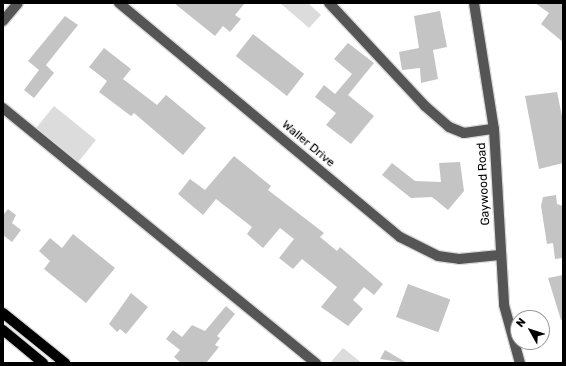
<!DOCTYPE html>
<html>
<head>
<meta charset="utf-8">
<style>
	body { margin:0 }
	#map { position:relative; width:566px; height:366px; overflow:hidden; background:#fff; font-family:Rubik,sans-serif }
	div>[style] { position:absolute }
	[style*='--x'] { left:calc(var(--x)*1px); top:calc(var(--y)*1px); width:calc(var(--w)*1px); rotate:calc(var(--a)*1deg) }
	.green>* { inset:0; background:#dcdcdc; transform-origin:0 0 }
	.building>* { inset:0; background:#c4c4c4; transform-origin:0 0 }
	.roads { filter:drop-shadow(1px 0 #dbdbdb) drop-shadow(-1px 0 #dbdbdb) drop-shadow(0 1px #dbdbdb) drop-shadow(0 -1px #dbdbdb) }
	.minor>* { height:10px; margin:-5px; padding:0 5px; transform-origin:5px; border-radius:5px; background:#555 }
	.major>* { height:10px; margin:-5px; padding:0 5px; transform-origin:5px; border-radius:5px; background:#000 }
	span { translate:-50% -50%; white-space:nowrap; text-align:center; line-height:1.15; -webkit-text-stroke:3px #fff; paint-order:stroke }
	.street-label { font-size:12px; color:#000 }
	.frame { position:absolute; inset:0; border:4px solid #000; pointer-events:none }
	.north { position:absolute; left:510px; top:310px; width:40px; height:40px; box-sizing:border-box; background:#fff; border:1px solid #999; border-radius:50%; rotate:309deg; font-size:11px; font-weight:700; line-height:16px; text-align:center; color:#000 }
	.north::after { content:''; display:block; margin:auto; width:14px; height:18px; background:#000; clip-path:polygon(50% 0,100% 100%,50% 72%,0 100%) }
</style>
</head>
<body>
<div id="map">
	<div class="green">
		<div style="clip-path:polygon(280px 3px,308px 3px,321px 15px,309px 28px)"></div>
		<div style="left:54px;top:106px;width:54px;height:28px;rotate:39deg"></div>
		<div style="clip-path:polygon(343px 348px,362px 363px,330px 363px)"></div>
	</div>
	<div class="building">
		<div style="clip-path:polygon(174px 3px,245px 3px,235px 15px,241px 19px,230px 32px,223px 26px,215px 36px)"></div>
		<div style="clip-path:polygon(535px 3px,563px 3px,563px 42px,541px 24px,549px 13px)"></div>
		<div style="clip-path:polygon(440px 11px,447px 47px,433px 50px,438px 79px,421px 83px,420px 68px,402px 70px,399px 52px,419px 48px,414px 16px)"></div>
		<div style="clip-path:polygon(65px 16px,78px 25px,46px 65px,54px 73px,34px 98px,24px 90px,39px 70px,28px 61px)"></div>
		<div style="left:253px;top:34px;width:65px;height:28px;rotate:38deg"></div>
		<div style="clip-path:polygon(348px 43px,374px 63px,348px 95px,374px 116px,351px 144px,326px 125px,336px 113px,315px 97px,324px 85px,335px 94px,352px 74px,334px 59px)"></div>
		<div style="clip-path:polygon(104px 48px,131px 69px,123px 79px,157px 105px,166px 95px,206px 128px,183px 155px,134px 113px,131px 116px,99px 92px,107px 81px,89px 67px)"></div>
		<div style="clip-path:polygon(557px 92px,563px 121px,563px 163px,539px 169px,525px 96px)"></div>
		<div style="clip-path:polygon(234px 156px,271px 186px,268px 190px,324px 233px,320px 237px,337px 251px,340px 247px,383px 284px,374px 295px,364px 287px,353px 300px,363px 309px,348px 326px,321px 307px,337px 287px,302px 259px,293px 269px,279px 258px,294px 239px,280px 228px,263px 248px,247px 234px,252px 227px,216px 199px,203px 215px,178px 194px,190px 179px,205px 190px)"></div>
		<div style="clip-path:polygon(460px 162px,464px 191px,448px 210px,432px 197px,411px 198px,382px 175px,392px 163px,415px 181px,441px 182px,439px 163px)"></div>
		<div style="clip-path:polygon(556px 195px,557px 204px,563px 206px,563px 258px,555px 259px,553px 243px,547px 244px,541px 206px,543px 197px)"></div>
		<div style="clip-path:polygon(8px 209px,16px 215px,12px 223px,21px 230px,12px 242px,3px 235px,3px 215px)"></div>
		<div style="clip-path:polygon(73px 234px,115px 268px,86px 303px,44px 269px,50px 261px,39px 251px,50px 238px,62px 248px)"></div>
		<div style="clip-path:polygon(563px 275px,563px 320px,561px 320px,548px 278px)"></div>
		<div style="left:408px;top:284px;width:45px;height:35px;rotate:20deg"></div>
		<div style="clip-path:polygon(131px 293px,148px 307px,126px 334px,120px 329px,117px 332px,109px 324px)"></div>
		<div style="clip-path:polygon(226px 306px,235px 314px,217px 336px,220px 338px,215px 345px,219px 347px,206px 363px,181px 363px,174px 357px,180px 350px,166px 339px,173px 330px,182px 337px,192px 325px,205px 331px)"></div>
		<div style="clip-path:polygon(385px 350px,407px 363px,380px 359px)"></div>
	</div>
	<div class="roads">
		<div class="minor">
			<div style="--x:119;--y:3;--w:366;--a:39.8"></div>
			<div style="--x:400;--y:237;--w:42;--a:26.6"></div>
			<div style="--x:438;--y:256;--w:21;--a:8"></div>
			<div style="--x:459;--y:259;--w:41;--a:-5.6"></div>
			<div style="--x:329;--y:3;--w:141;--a:47"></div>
			<div style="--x:425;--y:106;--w:32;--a:41"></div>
			<div style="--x:449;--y:127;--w:16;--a:22"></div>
			<div style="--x:464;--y:133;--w:30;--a:-8"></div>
			<div style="--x:474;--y:3;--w:128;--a:81"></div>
			<div style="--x:494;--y:129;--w:176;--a:86.7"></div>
			<div style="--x:504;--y:305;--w:60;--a:74.6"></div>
			<div style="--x:3;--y:21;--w:23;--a:-50"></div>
			<div style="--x:3;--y:108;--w:404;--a:39.2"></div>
		</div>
		<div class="major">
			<div style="--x:3;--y:313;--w:80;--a:38.9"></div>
			<div style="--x:3;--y:330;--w:52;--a:39.5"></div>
		</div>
	</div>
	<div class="street-label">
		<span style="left:308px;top:144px;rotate:40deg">Waller Drive</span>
		<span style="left:484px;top:184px;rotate:-93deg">Gaywood Road</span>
	</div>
	<div class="frame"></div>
	<div class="north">N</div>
</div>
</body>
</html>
